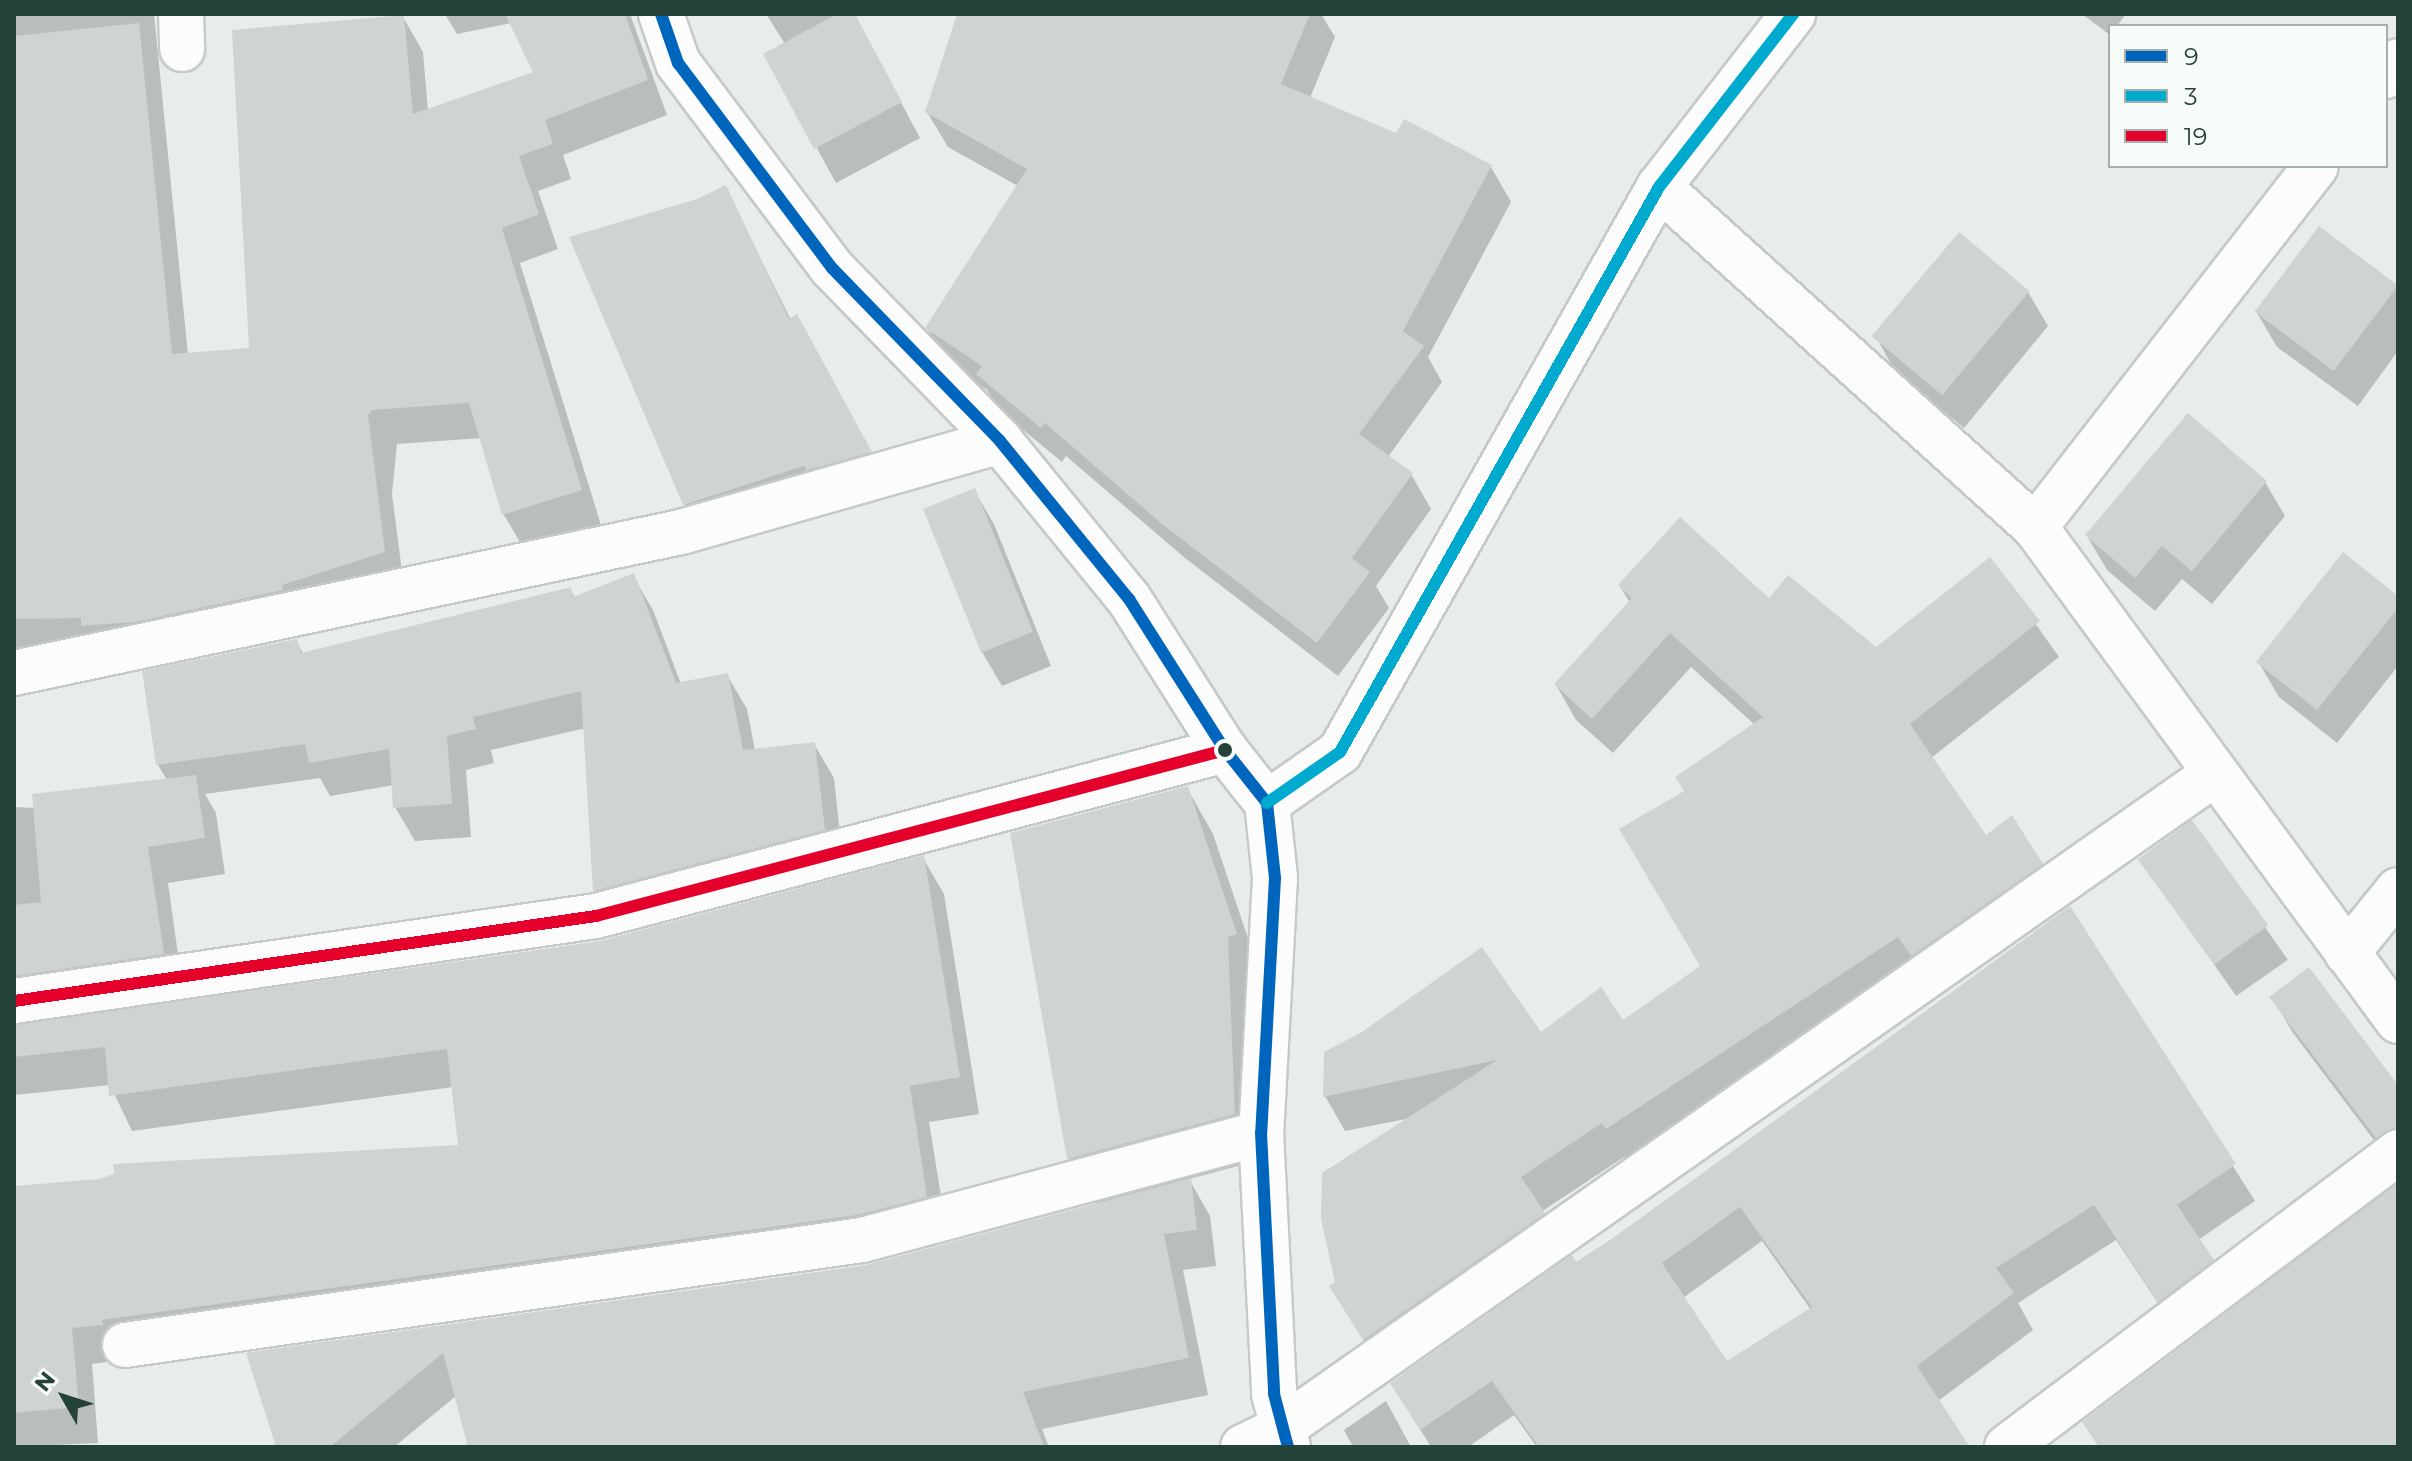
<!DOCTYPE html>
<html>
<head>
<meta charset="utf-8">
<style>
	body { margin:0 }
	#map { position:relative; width:2412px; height:1461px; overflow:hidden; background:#e8edeb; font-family:Montserrat,sans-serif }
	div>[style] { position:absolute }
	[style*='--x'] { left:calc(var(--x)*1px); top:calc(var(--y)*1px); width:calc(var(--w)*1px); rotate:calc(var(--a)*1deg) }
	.shadow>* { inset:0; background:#0003; transform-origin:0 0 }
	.building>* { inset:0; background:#cfd4d2; transform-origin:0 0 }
	.roads { filter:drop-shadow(2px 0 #c5cac8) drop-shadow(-2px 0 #c5cac8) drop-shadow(0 2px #c5cac8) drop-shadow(0 -2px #c5cac8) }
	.street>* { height:44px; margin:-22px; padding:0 22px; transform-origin:22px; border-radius:22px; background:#fcfcfc }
	.bus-1>* { height:12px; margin:-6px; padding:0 6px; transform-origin:6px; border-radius:6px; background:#0065bd }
	.bus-2>* { height:12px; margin:-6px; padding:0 6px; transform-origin:6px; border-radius:6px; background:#00a9ce }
	.bus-3>* { height:12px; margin:-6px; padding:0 6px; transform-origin:6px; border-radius:6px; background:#e4002b }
	.dots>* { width:22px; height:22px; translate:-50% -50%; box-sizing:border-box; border:4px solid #f7fbf9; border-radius:50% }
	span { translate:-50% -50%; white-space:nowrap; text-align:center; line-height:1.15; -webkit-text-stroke:7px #f7fbf9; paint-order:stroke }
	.frame { position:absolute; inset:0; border:16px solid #24423a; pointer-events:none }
	.legend { position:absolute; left:2108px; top:24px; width:280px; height:144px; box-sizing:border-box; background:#f7fbf9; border:2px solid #a3b1ad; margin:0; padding:10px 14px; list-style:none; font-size:24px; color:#24423a }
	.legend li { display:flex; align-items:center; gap:16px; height:40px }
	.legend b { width:40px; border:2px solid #a3b1ad }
	.north { position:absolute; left:24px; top:1357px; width:80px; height:80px; -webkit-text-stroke:6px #f7fbf9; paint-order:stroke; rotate:309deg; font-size:22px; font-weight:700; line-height:32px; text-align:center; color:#24423a }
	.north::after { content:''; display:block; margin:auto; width:28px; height:36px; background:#24423a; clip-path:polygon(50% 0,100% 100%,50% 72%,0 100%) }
</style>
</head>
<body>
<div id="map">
	<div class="shadow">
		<div style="clip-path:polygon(14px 14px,154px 14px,188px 355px,251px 350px,403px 17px,423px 52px,428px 111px,536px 73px,511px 23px,457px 34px,445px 14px,630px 14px,667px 115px,563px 155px,571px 179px,538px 191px,558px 249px,520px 263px,601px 525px,524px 549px,504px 515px,482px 438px,397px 444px,392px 494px,404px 587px,14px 654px)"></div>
		<div style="clip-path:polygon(766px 14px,854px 14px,920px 138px,836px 183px,765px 54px,785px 44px)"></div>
		<div style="clip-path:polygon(959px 14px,1321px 14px,1335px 37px,1310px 98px,1397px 136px,1491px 167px,1511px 202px,1428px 357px,1442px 382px,1388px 457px,1411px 474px,1431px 509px,1376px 586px,1389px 608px,1338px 676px,1185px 558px,1066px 456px,1062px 462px,998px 409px,987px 390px,947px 363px,927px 328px,1018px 186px,948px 147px,927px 112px)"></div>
		<div style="clip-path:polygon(2082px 14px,2126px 14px,2117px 26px,2110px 26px,2110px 35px)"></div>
		<div style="clip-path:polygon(725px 187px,793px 324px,820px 358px,889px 485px,704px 538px,685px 504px,572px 238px,698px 201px)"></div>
		<div style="clip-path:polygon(2319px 229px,2398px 287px,2398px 351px,2358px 406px,2277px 347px,2257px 313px)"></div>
		<div style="clip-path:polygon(2028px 292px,2048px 326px,1964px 428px,1895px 371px,1876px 337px)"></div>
		<div style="clip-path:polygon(2265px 482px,2285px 516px,2212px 604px,2182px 579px,2155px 611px,2107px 570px,2087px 536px)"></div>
		<div style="clip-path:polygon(974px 490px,994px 524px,1051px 666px,1002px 686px,982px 652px)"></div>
		<div style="clip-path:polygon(1990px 559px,2059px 657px,1931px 758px,1985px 837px,2041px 865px,2062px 900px,1628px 1163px,1624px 1157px,1541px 1212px,1563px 1249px,1385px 1374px,1352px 1322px,1338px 1283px,1411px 1118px,1345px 1131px,1325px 1096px,1541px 1034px,1622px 1023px,1702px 966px,1686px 792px,1755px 725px,1691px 667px,1613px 753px,1576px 720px,1556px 685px,1630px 603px,1620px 586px,1769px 601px,1876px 649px)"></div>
		<div style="clip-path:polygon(633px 576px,653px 610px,681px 684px,727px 675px,747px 709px,755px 751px,814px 744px,834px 778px,843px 864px,614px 924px,595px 890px,586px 728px,491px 750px,494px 763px,466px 770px,471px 837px,415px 841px,395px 807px,394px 785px,330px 796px,320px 778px,205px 794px,216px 813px,225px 874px,168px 883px,183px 990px,20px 1017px,15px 1028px,600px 943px,923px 858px,944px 894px,979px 1114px,929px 1122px,947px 1233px,879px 1252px,92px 1364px,98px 1443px,14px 1447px,14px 1188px,460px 1147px,453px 1087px,132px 1131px,110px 1085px,14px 1095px,14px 807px,35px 808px,167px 780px,158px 765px,145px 673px,296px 641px,304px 655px,570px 589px,575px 598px)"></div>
		<div style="clip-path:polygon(2398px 598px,2398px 666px,2337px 743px,2279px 697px,2259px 663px)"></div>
		<div style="clip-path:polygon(1187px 788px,1213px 834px,1262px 980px,1260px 1160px,1189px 1179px,1210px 1216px,1216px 1266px,1183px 1270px,1208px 1395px,1042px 1429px,1049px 1447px,470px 1447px,456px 1396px,394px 1447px,279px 1447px,248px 1355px,866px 1267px,1096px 1205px,1069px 1158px)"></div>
		<div style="left:2192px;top:823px;width:167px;height:63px;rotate:55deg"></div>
		<div style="clip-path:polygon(evenodd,2070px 909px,2255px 1201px,2198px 1240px,2233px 1297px,2180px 1336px,2116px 1240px,2018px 1303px,2033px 1330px,1938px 1401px,1968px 1447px,1537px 1447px,1514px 1415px,1468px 1447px,1431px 1447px,1414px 1419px,1576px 1265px,2070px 909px,1762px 1241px,1811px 1310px,1727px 1363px,1683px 1298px,1762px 1241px)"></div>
		<div style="clip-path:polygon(2272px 997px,2398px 1089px,2398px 1172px,2293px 1033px)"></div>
		<div style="clip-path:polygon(2398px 1181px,2398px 1437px,2384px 1447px,2099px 1447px,2085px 1422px)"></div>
		<div style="clip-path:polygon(1386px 1401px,1411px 1447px,1353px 1447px,1344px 1430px)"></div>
	</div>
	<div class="building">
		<div style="clip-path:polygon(505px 14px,625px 14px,648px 80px,545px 120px,553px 144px,519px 156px,539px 214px,502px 228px,582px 490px,502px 515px,469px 403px,372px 410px,368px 415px,385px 552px,282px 585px,283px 590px,135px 622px,81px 626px,81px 618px,14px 619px,14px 36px,139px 23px,172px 354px,249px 348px,232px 30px,404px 15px,413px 114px,533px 72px)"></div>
		<div style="clip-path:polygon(837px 14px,855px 14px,902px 102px,814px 149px,763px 54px)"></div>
		<div style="clip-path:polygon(957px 14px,1310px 14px,1281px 84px,1396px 133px,1404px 119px,1492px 165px,1403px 331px,1424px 346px,1359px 434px,1413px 473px,1352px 558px,1370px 572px,1317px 643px,1162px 524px,1045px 423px,1041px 428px,976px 374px,982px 366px,925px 328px,1027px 169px,925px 112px)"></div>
		<div style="clip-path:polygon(726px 185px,789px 319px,797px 314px,872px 452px,807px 470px,804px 466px,683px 505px,569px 237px,697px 199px)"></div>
		<div style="left:2319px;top:226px;width:99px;height:107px;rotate:37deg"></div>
		<div style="left:1959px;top:232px;width:92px;height:136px;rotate:40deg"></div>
		<div style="clip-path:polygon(2188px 413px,2267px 481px,2192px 571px,2162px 546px,2135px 578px,2085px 535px)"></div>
		<div style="left:975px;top:488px;width:155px;height:56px;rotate:68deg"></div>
		<div style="clip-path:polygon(1680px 517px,1769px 598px,1788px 575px,1876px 647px,1990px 557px,2040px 621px,1910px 724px,1986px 835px,2012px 815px,2043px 864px,1911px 956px,1898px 937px,1606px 1129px,1602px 1123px,1521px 1177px,1545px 1213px,1363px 1340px,1329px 1286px,1335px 1282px,1321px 1219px,1322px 1173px,1497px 1060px,1323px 1097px,1324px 1052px,1362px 1032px,1482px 947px,1541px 1032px,1601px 987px,1623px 1020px,1700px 966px,1619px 829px,1684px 791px,1675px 777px,1763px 717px,1670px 633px,1592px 719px,1554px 684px,1632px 598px,1618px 585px)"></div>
		<div style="clip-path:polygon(2343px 552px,2398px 596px,2398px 608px,2317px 710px,2256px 662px)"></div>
		<div style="clip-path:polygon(634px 573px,676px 683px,728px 673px,743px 750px,815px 742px,825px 830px,593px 891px,581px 691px,473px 717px,476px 729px,447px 736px,452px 804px,393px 808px,389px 749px,309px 763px,305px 744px,156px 765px,142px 671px,297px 639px,301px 653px,571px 587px,573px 597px)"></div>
		<div style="clip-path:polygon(196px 775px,205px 838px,148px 847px,164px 954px,14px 976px,14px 905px,41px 902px,32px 794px)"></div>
		<div style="clip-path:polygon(1188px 786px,1237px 934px,1228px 937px,1235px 1114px,1067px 1159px,1010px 833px)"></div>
		<div style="left:2192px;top:820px;width:130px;height:67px;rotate:54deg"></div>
		<div style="clip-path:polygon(924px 855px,960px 1077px,910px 1086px,927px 1197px,857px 1215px,102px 1320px,103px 1325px,72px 1328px,79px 1407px,14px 1413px,14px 1186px,99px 1179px,114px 1174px,113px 1164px,458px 1145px,447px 1049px,109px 1096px,105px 1047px,14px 1057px,14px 1025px,600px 941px)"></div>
		<div style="clip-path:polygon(evenodd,2070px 906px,2236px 1164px,2177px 1205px,2214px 1260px,2158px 1302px,2094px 1205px,1996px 1268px,2014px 1293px,1917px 1366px,1970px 1447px,1539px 1447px,1492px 1381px,1420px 1430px,1390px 1383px,1572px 1255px,1576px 1262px,1616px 1236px,2070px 906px,1740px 1207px,1812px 1307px,1727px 1361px,1662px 1263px,1740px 1207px)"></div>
		<div style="clip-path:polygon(2309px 967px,2398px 1085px,2398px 1128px,2376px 1138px,2269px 997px)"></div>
		<div style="clip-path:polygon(1191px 1178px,1197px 1230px,1164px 1234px,1189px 1358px,1023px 1392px,1044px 1447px,468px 1447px,443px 1353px,330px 1447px,276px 1447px,246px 1353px,866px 1265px)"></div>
		<div style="clip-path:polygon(2398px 1183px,2398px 1447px,2099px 1447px,2082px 1422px)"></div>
	</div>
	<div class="roads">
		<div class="street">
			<div style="--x:181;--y:14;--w:35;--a:88"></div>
			<div style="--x:661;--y:14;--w:52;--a:70.9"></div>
			<div style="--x:678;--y:63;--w:256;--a:53.1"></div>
			<div style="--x:832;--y:268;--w:241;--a:45.8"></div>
			<div style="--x:1000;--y:441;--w:204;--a:50.8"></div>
			<div style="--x:1129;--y:599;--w:179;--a:57.6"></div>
			<div style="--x:1225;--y:750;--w:68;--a:51.6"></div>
			<div style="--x:1267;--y:803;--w:75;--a:83.9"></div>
			<div style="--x:1275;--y:878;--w:255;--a:93.1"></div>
			<div style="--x:1261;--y:1133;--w:261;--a:87.1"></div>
			<div style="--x:1274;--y:1394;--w:55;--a:75.2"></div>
			<div style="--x:2386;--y:76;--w:19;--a:-51"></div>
			<div style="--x:1659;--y:187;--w:507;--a:42.12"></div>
			<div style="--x:2035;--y:527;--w:613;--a:53.69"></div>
			<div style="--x:2035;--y:527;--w:457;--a:-52.1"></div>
			<div style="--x:14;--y:673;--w:682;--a:-11.94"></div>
			<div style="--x:681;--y:532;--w:332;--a:-15.9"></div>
			<div style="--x:1267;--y:803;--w:89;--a:-34.9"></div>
			<div style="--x:1340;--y:752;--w:649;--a:-60.55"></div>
			<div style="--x:1659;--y:187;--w:219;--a:-52.2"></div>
			<div style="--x:2347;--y:953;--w:81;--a:-51"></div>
			<div style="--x:14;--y:1001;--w:588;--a:-8.31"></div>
			<div style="--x:596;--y:916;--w:651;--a:-14.78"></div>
			<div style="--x:125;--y:1345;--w:744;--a:-8.11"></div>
			<div style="--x:862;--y:1240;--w:413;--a:-15"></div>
			<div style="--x:1243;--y:1447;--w:43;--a:-26"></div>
			<div style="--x:1282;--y:1428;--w:1137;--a:-35.05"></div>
			<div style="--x:2007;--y:1447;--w:490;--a:-37"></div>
		</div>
	</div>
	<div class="bus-1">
		<div style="--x:661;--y:14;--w:52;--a:70.9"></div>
		<div style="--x:678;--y:63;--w:256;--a:53.1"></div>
		<div style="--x:832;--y:268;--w:241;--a:45.8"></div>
		<div style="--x:1000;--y:441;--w:204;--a:50.8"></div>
		<div style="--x:1129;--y:599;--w:179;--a:57.6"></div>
		<div style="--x:1225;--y:750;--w:68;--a:51.6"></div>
		<div style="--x:1267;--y:803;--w:75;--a:83.9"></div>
		<div style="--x:1275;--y:878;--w:255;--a:93.1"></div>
		<div style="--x:1261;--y:1133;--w:261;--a:87.1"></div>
		<div style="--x:1274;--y:1394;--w:55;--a:75.2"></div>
	</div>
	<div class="bus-2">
		<div style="--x:1267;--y:803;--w:89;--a:-34.9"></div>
		<div style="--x:1340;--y:752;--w:649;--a:-60.55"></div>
		<div style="--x:1659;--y:187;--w:219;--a:-52.2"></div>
	</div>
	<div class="bus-3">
		<div style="--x:14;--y:1001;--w:588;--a:-8.31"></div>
		<div style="--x:596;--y:916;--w:651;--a:-14.78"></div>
	</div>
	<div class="dots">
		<div style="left:1225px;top:750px;background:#24423a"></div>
	</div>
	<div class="frame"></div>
	<ul class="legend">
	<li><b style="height:10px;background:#0065bd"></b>9</li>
	<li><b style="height:10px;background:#00a9ce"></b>3</li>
	<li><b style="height:10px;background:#e4002b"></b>19</li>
	</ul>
	<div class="north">N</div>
</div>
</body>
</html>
